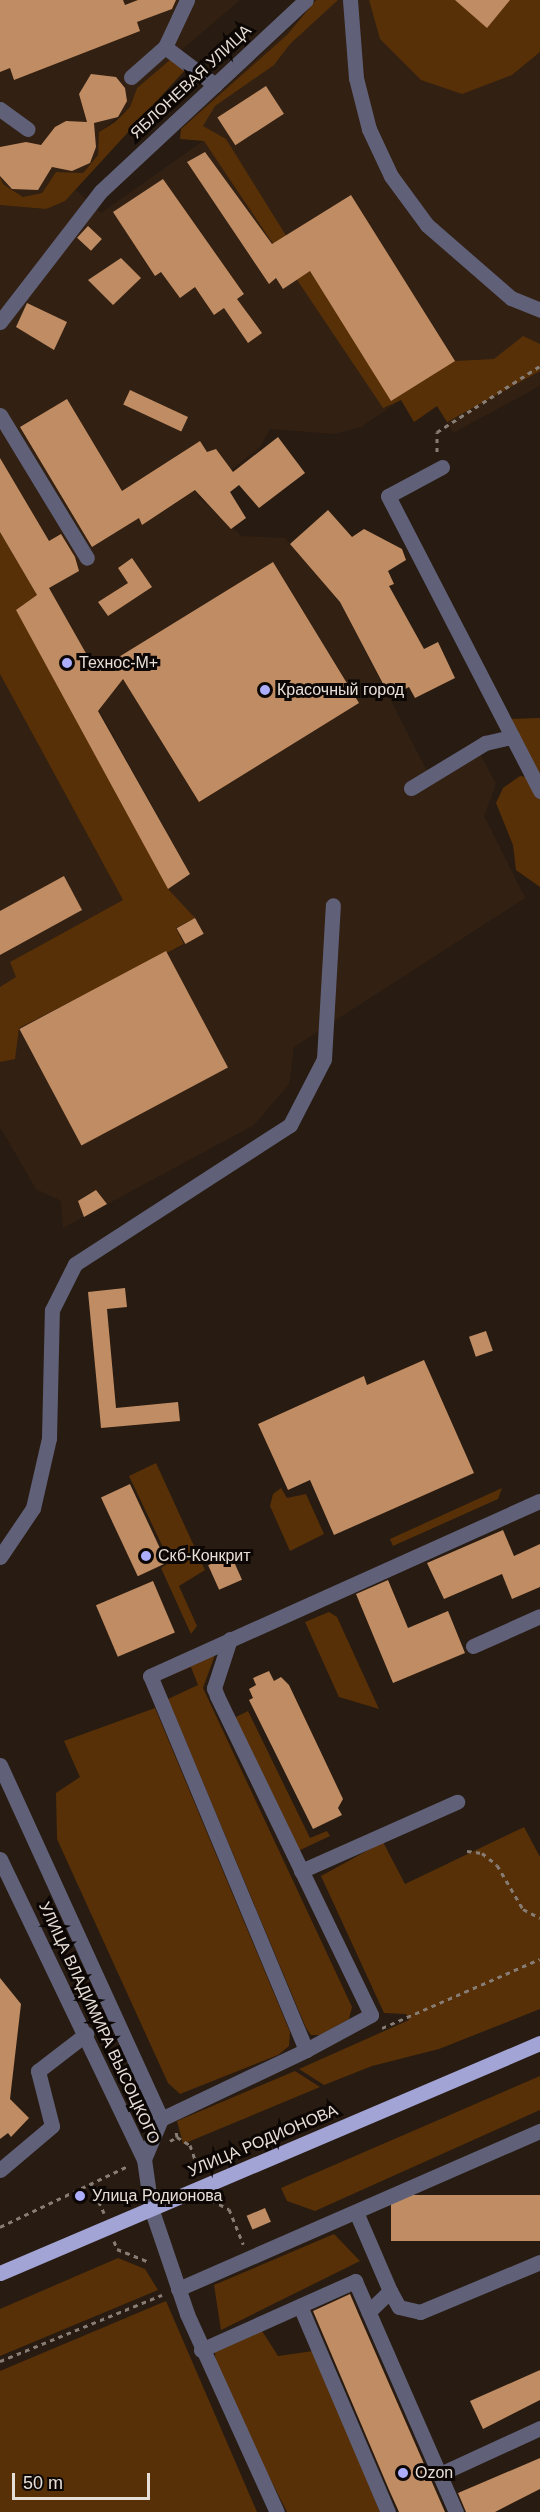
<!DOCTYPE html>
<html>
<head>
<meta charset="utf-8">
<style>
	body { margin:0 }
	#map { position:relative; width:540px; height:2512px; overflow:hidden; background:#281b11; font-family:Helvetica,sans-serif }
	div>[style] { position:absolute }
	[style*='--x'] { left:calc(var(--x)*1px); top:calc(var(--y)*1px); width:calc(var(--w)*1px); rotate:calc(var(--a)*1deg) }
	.built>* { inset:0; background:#322012 }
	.green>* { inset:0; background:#573008 }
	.building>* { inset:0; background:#c08c63; transform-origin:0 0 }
	.path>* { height:3px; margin-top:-1.5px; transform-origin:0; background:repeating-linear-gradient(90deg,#887d75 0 4.5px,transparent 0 9px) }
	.minor>* { height:15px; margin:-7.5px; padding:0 7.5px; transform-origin:7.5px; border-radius:7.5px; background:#606179 }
	.major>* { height:15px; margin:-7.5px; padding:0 7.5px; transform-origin:7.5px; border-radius:7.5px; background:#a2a4d6 }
	.dots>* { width:16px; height:16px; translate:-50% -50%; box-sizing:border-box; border:3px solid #0c0704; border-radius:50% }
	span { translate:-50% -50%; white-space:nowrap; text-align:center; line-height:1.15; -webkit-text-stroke:6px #0c0704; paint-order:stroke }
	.street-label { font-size:16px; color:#e7ded7 }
	.poi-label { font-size:16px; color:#e7ded7 }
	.left { translate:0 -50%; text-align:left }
	.scale { position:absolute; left:12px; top:2473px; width:138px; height:27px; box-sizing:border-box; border:3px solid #e7ded7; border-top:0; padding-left:8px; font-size:18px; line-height:21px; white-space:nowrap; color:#e7ded7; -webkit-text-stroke:4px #0c0704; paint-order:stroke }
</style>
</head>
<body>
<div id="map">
	<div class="built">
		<div style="clip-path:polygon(0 0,240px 0,137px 88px,130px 107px,99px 132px,98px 155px,83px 173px,56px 172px,42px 193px,23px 197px,3px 184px,0 176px)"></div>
		<div style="clip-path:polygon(320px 0,369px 0,380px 39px,512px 75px,540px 52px,540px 386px,453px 433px,438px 406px,414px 422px,401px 400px,361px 427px,334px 434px,270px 429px,260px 447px,198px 496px,241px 536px,285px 538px,340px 602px,428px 773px,478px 750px,496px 784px,484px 816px,525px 898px,294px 1047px,289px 1084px,254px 1125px,63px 1228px,61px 1201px,36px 1189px,0 1127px,0 674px,123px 900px,10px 962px,148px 904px,175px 950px,204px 934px,168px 889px,190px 874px,0 532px,0 205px,46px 209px,76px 190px,101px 213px,203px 141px,191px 119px)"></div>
	</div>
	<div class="green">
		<div style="clip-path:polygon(316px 0,338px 0,290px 44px,274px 65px,215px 106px,203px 126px,226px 139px,290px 242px,455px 361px,494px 359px,523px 336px,540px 344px,540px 371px,447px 422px,437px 406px,414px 422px,401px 400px,383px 408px,204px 141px,180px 139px,181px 129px,287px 35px)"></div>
		<div style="clip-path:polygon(369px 0,540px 0,540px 52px,512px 75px,462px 94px,421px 80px,380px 39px)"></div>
		<div style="clip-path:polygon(171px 59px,186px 69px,65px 201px,46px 209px,0 205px,0 176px,3px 184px,23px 197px,42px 193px,56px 172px,83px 173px,98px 155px,99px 132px,115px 122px,130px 107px,137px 88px)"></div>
		<div style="clip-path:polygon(0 532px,37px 595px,168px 889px,195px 918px,176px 928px,184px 944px,19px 1028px,15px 1059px,0 1062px,0 987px,16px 977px,10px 962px,123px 900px,0 674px)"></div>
		<div style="clip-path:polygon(540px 718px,540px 780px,509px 719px)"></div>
		<div style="clip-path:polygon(520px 776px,533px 778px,540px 788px,540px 887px,516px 870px,513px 845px,496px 803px,503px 788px)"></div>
		<div style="clip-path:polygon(156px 1463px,205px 1570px,179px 1586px,197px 1626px,191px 1634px,161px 1568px,170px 1562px,129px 1476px)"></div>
		<div style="clip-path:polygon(281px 1488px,287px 1498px,306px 1494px,324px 1534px,290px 1551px,270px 1506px,273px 1494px)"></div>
		<div style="clip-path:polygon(502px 1488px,498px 1499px,393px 1546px,390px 1539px)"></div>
		<div style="clip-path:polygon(329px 1612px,337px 1617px,379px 1709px,339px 1697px,305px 1622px)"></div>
		<div style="clip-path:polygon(216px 1652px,203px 1688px,352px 2007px,349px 2019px,320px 2035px,311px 2035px,306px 2028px,168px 1699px,198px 1685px,191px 1667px,169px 1676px,166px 1670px)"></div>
		<div style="clip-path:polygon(155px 1708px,290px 2032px,289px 2046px,278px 2055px,180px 2094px,168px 2083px,57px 1839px,56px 1793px,80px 1777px,64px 1741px)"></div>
		<div style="clip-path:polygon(248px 1711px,310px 1838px,327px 1831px,330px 1836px,298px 1851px,234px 1718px)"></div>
		<div style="clip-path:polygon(524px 1827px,540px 1857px,540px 2009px,439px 2049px,372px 2066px,324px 2085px,299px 2069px,409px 2020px,406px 2014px,384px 2013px,321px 1876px,383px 1842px,405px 1884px)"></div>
		<div style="clip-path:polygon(295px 2071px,320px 2087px,183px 2144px,177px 2121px)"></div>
		<div style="clip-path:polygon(540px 2076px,540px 2110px,315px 2211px,287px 2201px,281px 2188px)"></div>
		<div style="clip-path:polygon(334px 2234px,360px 2261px,221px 2330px,214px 2285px)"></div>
		<div style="clip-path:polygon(118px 2258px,145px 2269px,158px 2290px,0 2356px,0 2309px)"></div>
		<div style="clip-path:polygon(166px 2301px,257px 2512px,0 2512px,0 2371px)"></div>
		<div style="clip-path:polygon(262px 2331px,278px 2356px,313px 2351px,380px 2512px,287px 2512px,216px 2372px,215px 2352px)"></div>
	</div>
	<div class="building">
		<div style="clip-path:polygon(0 0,123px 0,125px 5px,138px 0,176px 0,172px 9px,137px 22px,140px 31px,14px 80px,10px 68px,0 72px)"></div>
		<div style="clip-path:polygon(455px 0,510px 0,487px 28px)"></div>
		<div style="clip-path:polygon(91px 74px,116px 77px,125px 88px,127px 101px,118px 117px,94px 123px,96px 147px,90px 163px,72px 171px,52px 167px,38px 190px,12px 189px,0 176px,0 147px,26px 142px,41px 145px,55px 127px,66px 121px,87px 122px,79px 94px)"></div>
		<div style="left:266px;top:86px;width:33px;height:58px;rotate:57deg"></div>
		<div style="clip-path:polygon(205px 152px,272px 244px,351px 195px,455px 361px,391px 401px,310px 271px,283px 289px,276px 278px,269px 284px,187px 162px)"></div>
		<div style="clip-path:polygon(163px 179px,244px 294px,237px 299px,262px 333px,248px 343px,224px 308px,214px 315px,195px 287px,180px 298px,161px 272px,155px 276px,113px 212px)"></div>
		<div style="left:88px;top:226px;width:19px;height:16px;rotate:43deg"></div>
		<div style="clip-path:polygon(121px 258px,141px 278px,113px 305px,88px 280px)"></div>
		<div style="clip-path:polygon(27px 303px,67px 322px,54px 350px,16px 327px)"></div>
		<div style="left:130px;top:390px;width:64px;height:16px;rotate:25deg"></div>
		<div style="clip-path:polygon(67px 399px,122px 491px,200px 441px,207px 452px,216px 449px,233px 472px,278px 437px,305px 473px,259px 508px,239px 485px,230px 492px,246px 518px,231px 529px,195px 490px,142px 525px,139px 518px,92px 547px,20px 427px)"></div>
		<div style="clip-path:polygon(0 458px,49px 541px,61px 534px,75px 557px,79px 571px,49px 588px,96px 671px,273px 562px,359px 703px,199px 802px,123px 679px,98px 711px,190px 874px,168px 889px,16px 610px,37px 595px,0 532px)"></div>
		<div style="clip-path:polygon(328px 510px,352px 537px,364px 529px,402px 549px,406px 560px,388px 571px,394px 584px,389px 586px,424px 649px,438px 642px,455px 678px,415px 698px,409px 687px,390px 697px,340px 602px,290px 544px)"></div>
		<div style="clip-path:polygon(132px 558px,152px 587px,108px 616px,98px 602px,128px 583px,118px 568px)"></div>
		<div style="clip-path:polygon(64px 876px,82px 910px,0 955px,0 911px)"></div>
		<div style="left:195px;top:918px;width:18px;height:21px;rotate:61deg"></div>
		<div style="left:166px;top:951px;width:132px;height:166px;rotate:62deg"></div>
		<div style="clip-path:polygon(96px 1190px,107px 1204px,84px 1217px,78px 1201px)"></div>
		<div style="clip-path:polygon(125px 1288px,127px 1307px,107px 1309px,116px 1408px,178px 1402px,180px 1421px,101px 1428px,88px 1292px)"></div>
		<div style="left:486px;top:1331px;width:21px;height:18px;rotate:71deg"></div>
		<div style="clip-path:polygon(424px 1360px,474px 1473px,334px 1535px,310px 1480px,288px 1490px,258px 1424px,364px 1376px,367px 1385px)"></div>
		<div style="left:130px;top:1484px;width:87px;height:32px;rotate:65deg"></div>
		<div style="clip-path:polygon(503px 1530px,514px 1556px,540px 1544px,540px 1587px,512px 1599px,502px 1574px,444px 1599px,427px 1563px)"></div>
		<div style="left:231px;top:1555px;width:27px;height:25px;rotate:66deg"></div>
		<div style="clip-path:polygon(388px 1580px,408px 1628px,448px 1611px,465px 1653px,393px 1683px,356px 1594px)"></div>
		<div style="left:153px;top:1581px;width:56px;height:62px;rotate:67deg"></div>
		<div style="clip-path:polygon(269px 1671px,274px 1681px,281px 1677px,289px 1685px,343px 1799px,338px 1808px,342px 1815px,313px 1829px,249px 1700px,253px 1698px,249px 1689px,256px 1685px,253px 1678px)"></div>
		<div style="clip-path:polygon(0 1978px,21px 2004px,10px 2099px,29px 2118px,11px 2137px,8px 2133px,0 2139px)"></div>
		<div style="left:540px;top:2195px;width:46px;height:149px;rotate:90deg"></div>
		<div style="left:265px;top:2208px;width:15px;height:20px;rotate:67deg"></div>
		<div style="clip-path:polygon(350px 2294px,359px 2315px,445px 2512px,399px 2512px,390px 2492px,313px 2311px)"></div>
		<div style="clip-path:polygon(540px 2370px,540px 2400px,483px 2429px,470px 2401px)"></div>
		<div style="clip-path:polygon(540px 2458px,540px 2489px,495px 2512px,466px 2512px,458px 2493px)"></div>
	</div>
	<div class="path">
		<div style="--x:437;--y:452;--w:20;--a:-90"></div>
		<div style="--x:437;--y:432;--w:122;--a:-32.7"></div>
		<div style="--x:467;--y:1851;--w:15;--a:8"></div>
		<div style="--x:482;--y:1853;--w:19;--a:39"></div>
		<div style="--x:497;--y:1865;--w:51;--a:59.4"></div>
		<div style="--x:523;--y:1909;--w:19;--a:28"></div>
		<div style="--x:382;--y:2028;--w:172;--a:-23.6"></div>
		<div style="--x:177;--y:2137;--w:15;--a:32"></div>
		<div style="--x:190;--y:2145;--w:28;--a:71"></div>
		<div style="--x:170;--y:2141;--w:8;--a:-30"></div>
		<div style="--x:177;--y:2137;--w:6;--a:-99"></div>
		<div style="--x:91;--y:2185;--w:31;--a:65"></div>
		<div style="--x:211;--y:2200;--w:20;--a:27"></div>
		<div style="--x:229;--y:2209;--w:38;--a:68"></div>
		<div style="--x:0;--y:2227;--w:142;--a:-25.5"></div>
		<div style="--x:114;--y:2241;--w:9;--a:69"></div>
		<div style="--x:117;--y:2249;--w:35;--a:22"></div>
		<div style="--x:0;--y:2361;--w:175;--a:-22.2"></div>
	</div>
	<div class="minor">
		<div style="--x:187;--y:0;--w:52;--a:115.1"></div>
		<div style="--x:165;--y:47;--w:63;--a:37.2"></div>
		<div style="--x:350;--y:0;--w:78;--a:85.6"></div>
		<div style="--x:356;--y:78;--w:53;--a:75.7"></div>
		<div style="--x:369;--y:129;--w:52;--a:64.9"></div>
		<div style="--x:391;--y:176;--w:61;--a:53.7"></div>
		<div style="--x:427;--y:225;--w:111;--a:41"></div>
		<div style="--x:511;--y:298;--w:31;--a:22"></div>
		<div style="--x:131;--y:77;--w:45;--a:-41.4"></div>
		<div style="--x:0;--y:109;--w:34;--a:36"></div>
		<div style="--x:0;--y:322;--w:165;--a:-52.4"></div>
		<div style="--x:101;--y:191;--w:280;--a:-43"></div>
		<div style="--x:0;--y:415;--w:167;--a:58.7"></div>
		<div style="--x:442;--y:467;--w:61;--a:151.8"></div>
		<div style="--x:388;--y:496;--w:332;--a:62.7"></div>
		<div style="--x:411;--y:788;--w:87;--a:-31.3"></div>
		<div style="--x:485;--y:743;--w:28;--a:-13"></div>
		<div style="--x:0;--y:1557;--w:59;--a:-56"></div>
		<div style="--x:33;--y:1508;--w:72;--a:-77.1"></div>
		<div style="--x:49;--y:1438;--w:128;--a:-88.7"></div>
		<div style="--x:52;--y:1310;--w:51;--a:-63.4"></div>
		<div style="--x:75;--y:1264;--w:256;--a:-32.9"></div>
		<div style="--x:290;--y:1125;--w:74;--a:-62.7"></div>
		<div style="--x:324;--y:1059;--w:154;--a:-86.7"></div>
		<div style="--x:230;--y:1639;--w:52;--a:108.1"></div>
		<div style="--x:214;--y:1688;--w:9;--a:69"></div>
		<div style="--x:217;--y:1696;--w:354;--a:64.2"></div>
		<div style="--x:371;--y:2015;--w:74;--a:151.7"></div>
		<div style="--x:473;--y:1646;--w:73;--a:-24.1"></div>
		<div style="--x:0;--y:1765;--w:389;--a:65.5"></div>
		<div style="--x:161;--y:2119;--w:43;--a:113"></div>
		<div style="--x:0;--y:1859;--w:333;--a:64.4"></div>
		<div style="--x:144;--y:2159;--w:49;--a:81.9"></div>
		<div style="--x:151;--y:2208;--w:112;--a:71.2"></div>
		<div style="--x:187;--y:2314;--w:217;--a:65.6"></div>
		<div style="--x:301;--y:1871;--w:171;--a:-23.9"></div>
		<div style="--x:161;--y:2119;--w:161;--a:-25.4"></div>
		<div style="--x:306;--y:2050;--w:405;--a:-112.6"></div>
		<div style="--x:150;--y:1676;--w:427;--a:-24.2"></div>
		<div style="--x:0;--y:2170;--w:68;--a:-40.2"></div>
		<div style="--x:52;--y:2126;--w:57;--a:-104.3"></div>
		<div style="--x:38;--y:2071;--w:61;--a:-37.6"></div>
		<div style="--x:356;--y:2212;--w:86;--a:66.7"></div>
		<div style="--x:390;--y:2291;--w:30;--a:136"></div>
		<div style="--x:178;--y:2289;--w:395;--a:-23.6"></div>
		<div style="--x:390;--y:2291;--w:18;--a:61"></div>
		<div style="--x:399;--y:2307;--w:22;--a:13"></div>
		<div style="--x:420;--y:2312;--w:130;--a:-22.6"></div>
		<div style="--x:300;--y:2306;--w:224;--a:66.9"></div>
		<div style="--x:201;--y:2350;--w:169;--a:-24.1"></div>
		<div style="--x:355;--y:2281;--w:252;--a:66.4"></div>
		<div style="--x:440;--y:2474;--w:110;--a:-24.7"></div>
	</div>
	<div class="major">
		<div style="--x:0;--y:2273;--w:587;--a:-23.07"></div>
	</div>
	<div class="dots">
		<div style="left:67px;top:663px;background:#adaefb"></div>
		<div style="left:265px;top:690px;background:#adaefb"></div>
		<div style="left:146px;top:1556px;background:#adaefb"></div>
		<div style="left:80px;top:2196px;background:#adaefb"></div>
		<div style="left:403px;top:2473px;background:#adaefb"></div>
	</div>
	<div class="street-label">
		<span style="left:191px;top:82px;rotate:-43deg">ЯБЛОНЕВАЯ УЛИЦА</span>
		<span style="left:99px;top:2023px;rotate:65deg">УЛИЦА ВЛАДИМИРА ВЫСОЦКОГО</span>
		<span style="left:263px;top:2141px;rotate:-23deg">УЛИЦА РОДИОНОВА</span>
	</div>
	<div class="poi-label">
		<span class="left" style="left:79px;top:663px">Технос-М+</span>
		<span class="left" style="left:277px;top:690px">Красочный город</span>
		<span class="left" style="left:158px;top:1556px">Скб-Конкрит</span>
		<span class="left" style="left:92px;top:2196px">Улица Родионова</span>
		<span class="left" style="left:415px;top:2473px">Ozon</span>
	</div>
	<div class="scale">50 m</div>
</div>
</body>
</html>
